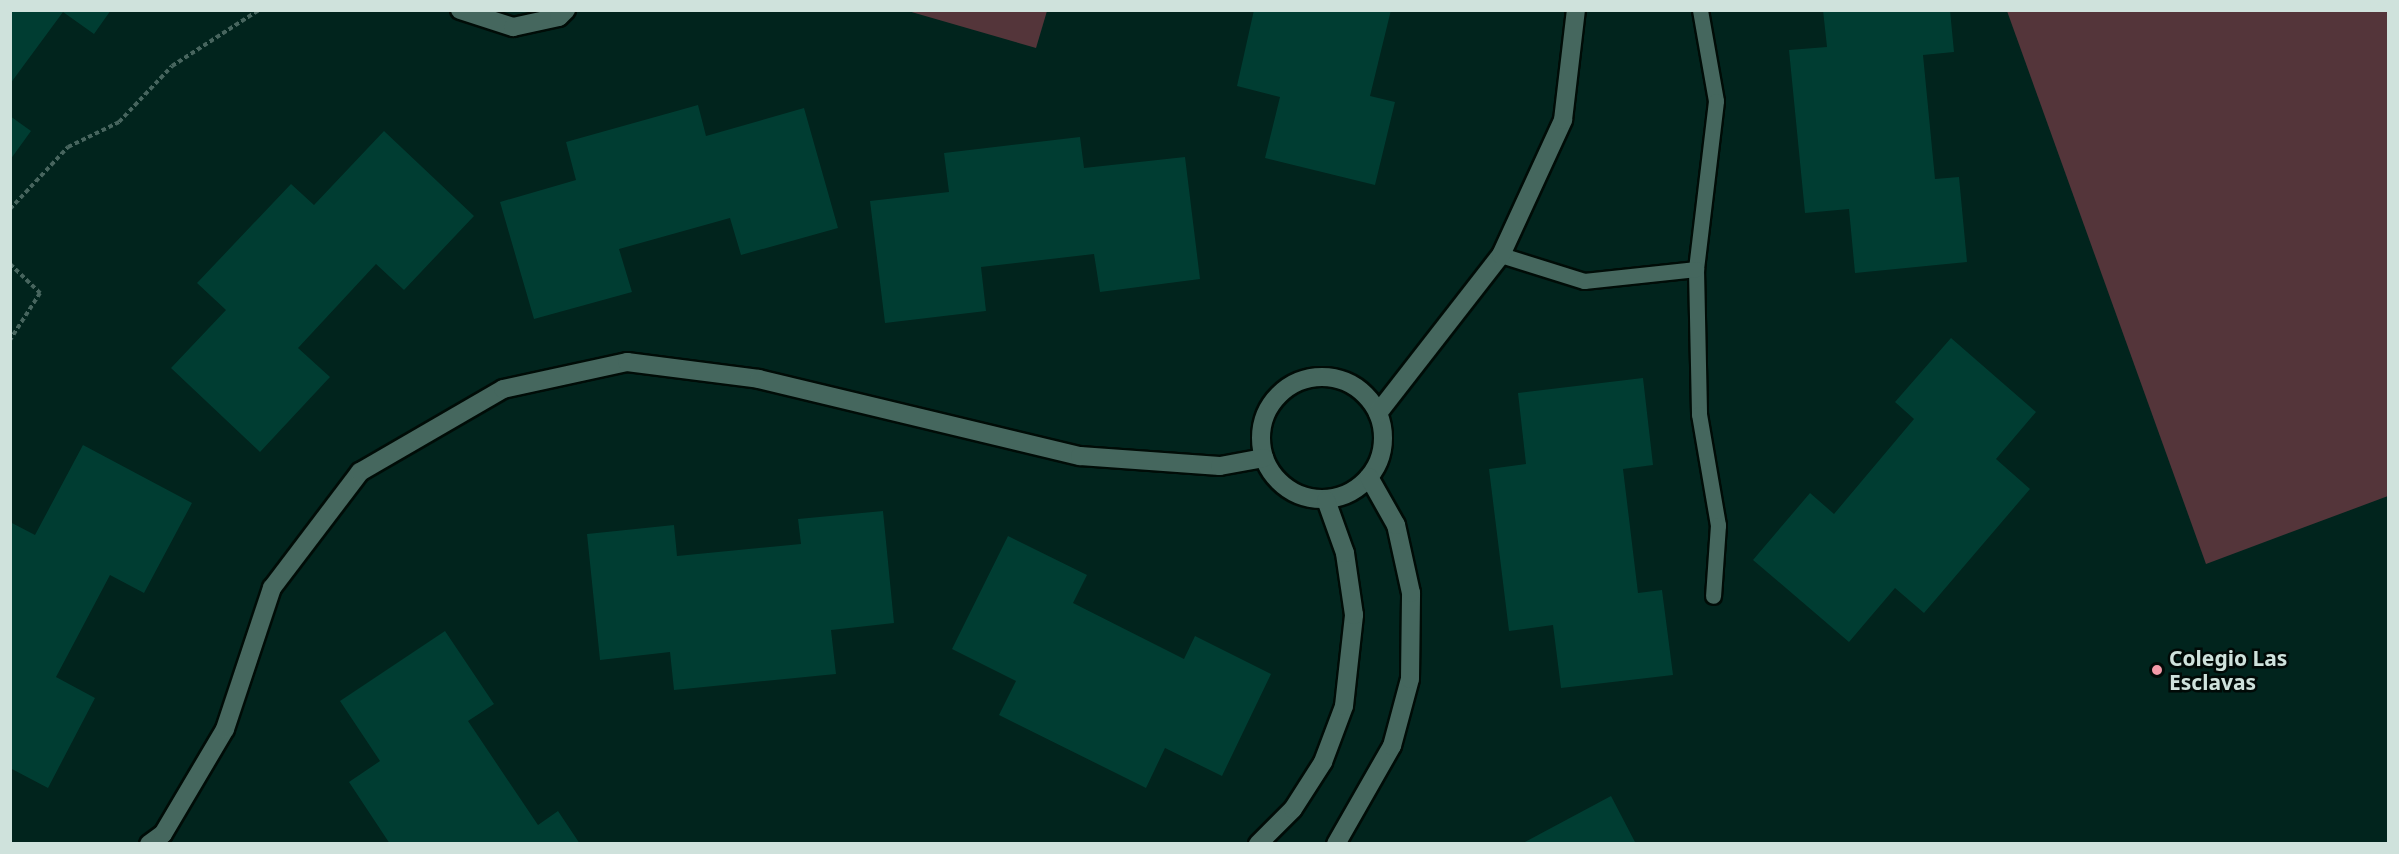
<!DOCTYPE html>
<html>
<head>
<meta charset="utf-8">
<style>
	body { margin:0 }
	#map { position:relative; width:2399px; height:854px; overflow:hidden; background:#01241d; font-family:"Noto Sans",sans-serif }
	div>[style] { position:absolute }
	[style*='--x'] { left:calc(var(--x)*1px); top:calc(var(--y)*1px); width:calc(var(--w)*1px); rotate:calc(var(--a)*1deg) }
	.green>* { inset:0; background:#54353a }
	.building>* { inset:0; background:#003d32 }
	.path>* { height:4px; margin-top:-2px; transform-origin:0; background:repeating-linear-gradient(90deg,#47655e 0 4.5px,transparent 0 7.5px) }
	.roads { filter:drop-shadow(2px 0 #000c07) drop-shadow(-2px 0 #000c07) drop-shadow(0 2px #000c07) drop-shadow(0 -2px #000c07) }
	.lane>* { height:15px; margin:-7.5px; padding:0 7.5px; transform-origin:7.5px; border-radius:7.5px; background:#45675e }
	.street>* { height:18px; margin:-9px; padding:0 9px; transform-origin:9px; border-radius:9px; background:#45675e }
	.street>.ring { margin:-9px; padding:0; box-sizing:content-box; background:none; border:18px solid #45675e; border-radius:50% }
	.dots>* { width:16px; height:16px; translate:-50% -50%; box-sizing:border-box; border:3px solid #010a07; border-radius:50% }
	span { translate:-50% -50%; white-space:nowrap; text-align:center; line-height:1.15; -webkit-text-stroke:5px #010a07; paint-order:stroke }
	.poi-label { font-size:21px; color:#cfe2dc; font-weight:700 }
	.left { translate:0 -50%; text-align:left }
	.frame { position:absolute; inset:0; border:12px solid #cfe2dc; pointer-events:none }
</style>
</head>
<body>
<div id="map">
	<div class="green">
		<div style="clip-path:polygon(908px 11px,1047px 11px,1036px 48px)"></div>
		<div style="clip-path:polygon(2007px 11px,2388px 11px,2388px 496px,2206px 564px)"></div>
	</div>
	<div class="building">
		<div style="clip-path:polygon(10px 10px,111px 10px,94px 34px,63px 12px,10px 84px)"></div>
		<div style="clip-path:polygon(1254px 10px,1391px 10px,1370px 96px,1395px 102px,1375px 185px,1265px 158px,1280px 97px,1237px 86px)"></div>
		<div style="clip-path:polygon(1823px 10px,1950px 10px,1954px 52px,1923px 55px,1935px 179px,1959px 177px,1967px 262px,1855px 273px,1849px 209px,1805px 213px,1789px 50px,1827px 47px)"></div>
		<div style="clip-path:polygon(698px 105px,706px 136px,804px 108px,838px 228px,741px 255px,730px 218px,619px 249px,632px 292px,534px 319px,500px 202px,576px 180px,566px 142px)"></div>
		<div style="clip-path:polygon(10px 116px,31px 131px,10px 160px)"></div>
		<div style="clip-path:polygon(384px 131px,474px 216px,404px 290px,376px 264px,298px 348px,330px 377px,260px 452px,171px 368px,226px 310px,197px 283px,291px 184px,314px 205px)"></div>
		<div style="clip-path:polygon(1080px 137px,1084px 168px,1185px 157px,1200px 279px,1100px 292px,1094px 254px,981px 267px,986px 311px,885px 323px,870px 201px,949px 192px,944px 153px)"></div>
		<div style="clip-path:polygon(1951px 338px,2036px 412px,1996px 459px,2030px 489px,1924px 613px,1895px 588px,1849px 642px,1753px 560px,1810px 493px,1834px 514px,1914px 419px,1895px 402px)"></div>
		<div style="clip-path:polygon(1643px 378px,1653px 465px,1623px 469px,1638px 593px,1662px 590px,1673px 675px,1561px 688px,1553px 625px,1509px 631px,1489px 469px,1526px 464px,1518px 393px)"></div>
		<div style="clip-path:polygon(83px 445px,192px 503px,144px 593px,110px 575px,56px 677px,95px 698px,48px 788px,10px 768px,10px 522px,35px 535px)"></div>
		<div style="clip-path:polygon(883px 511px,894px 623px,831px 630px,836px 674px,674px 690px,670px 652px,600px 660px,587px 534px,674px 525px,677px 556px,801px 544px,798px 519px)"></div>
		<div style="clip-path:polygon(1008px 536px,1087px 575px,1073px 603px,1184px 659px,1195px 636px,1271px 674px,1222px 776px,1165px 748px,1146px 788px,999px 715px,1016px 681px,952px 649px)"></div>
		<div style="clip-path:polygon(445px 631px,494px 704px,468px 721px,538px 825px,558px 811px,580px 844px,390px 844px,349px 782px,380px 761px,340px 701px)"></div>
		<div style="clip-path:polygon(1611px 796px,1636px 844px,1521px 844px)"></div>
	</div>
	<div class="path">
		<div style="--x:10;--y:209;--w:85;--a:-46.9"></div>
		<div style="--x:68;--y:147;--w:57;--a:-26.1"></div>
		<div style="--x:119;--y:122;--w:77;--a:-46.6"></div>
		<div style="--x:172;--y:66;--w:103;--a:-32.8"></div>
		<div style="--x:10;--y:264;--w:42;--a:44"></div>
		<div style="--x:40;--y:293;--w:56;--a:122.6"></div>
	</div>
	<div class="roads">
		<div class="lane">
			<div style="--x:1700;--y:10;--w:92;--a:80"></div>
			<div style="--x:1716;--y:101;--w:169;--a:96.8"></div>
			<div style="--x:1696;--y:269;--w:145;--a:88.8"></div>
			<div style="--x:1699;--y:414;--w:113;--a:80.3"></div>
			<div style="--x:1718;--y:525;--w:71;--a:94"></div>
			<div style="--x:1501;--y:255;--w:87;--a:17.4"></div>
			<div style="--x:1584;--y:281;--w:113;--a:-6.1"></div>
		</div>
		<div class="street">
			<div style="--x:460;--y:10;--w:56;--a:17.8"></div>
			<div style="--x:513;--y:27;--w:47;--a:-12.3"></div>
			<div style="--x:559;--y:17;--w:10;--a:-45"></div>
			<div class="ring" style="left:1261px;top:377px;width:104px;height:104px"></div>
			<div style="--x:1378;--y:413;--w:200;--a:-52.1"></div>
			<div style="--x:1501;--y:255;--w:149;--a:-65.3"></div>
			<div style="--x:1563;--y:120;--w:111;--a:-83.3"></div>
			<div style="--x:149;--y:844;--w:17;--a:-36"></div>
			<div style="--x:163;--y:834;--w:122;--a:-59.4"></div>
			<div style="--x:225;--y:729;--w:149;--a:-71.6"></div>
			<div style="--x:272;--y:588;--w:146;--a:-52.8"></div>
			<div style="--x:360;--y:472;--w:165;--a:-30.1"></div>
			<div style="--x:503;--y:389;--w:127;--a:-12.3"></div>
			<div style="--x:627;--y:362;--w:133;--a:7.3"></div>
			<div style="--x:759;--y:379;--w:330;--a:13.5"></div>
			<div style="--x:1080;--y:456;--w:140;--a:4.1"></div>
			<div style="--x:1220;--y:466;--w:45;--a:-10.3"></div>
			<div style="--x:1258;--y:844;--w:49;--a:-45"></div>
			<div style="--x:1293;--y:809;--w:56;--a:-57.4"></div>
			<div style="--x:1323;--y:762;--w:60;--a:-69.4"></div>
			<div style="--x:1344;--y:706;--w:92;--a:-83.7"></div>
			<div style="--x:1354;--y:615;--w:63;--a:-98.3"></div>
			<div style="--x:1345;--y:553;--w:56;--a:-109.7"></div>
			<div style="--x:1336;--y:844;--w:113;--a:-60.3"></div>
			<div style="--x:1392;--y:746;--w:69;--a:-75"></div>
			<div style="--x:1410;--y:679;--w:86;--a:-89.3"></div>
			<div style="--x:1411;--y:593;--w:70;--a:-102.4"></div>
			<div style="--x:1396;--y:525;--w:55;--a:-119.4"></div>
		</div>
	</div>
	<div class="dots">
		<div style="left:2157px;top:670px;background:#f39aa8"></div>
	</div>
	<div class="poi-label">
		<span class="left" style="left:2169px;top:670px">Colegio Las<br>Esclavas</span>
	</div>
	<div class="frame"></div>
</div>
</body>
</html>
